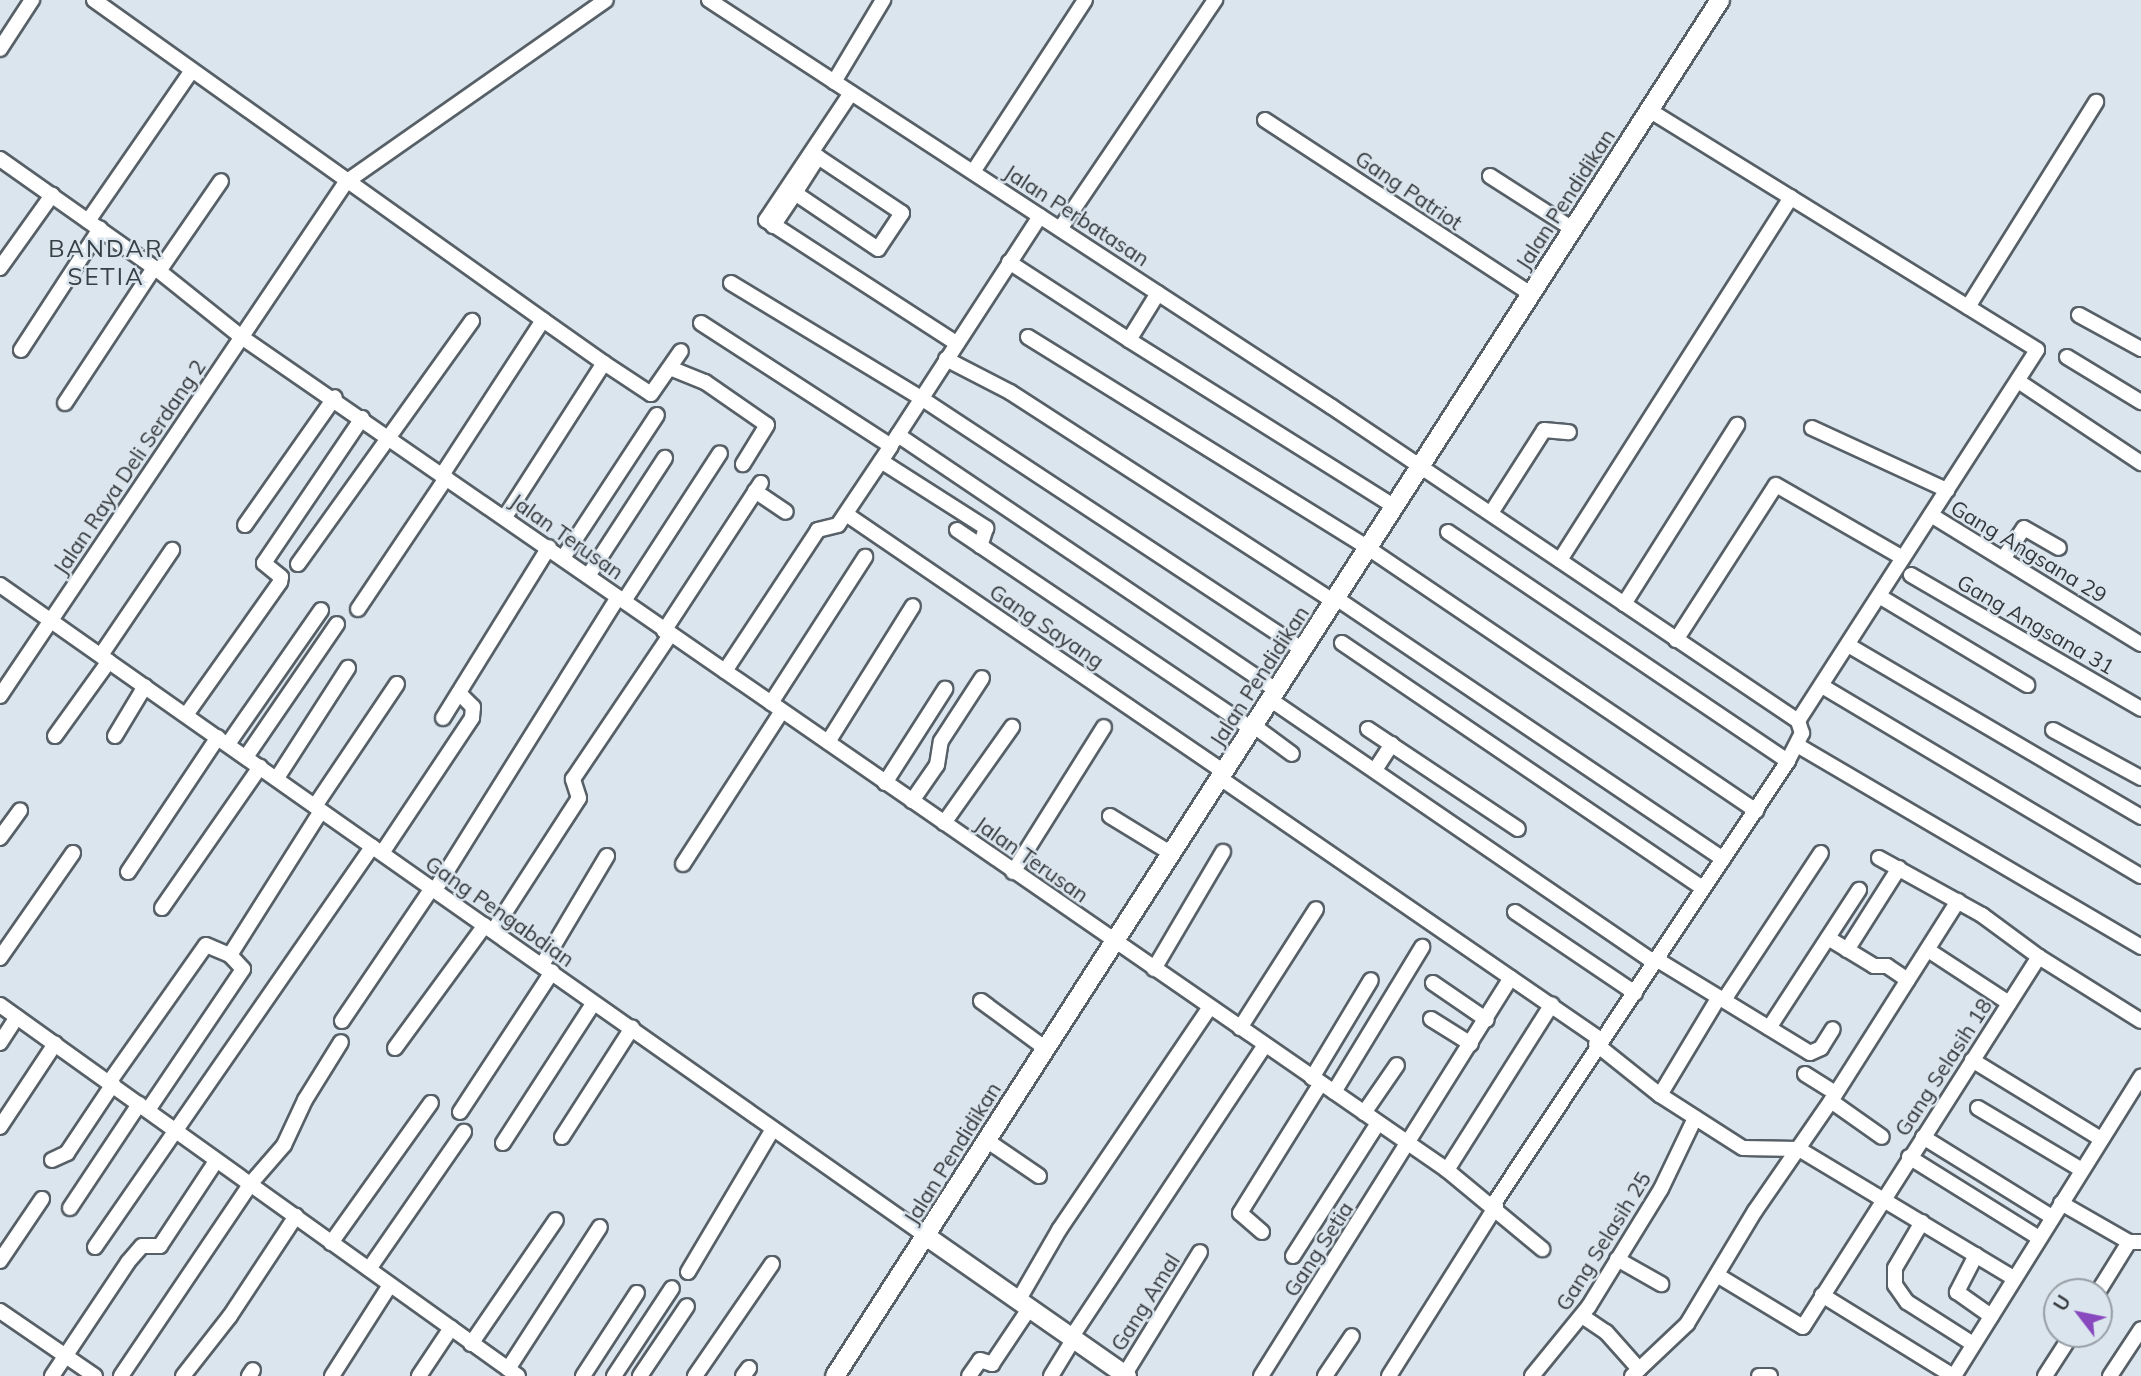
<!DOCTYPE html>
<html>
<head>
<meta charset="utf-8">
<style>
	body { margin:0 }
	#map { position:relative; width:2141px; height:1376px; overflow:hidden; background:#dbe5ee; font-family:Mulish,sans-serif }
	div>[style] { position:absolute }
	[style*='--x'] { left:calc(var(--x)*1px); top:calc(var(--y)*1px); width:calc(var(--w)*1px); rotate:calc(var(--a)*1deg) }
	.roads { filter:drop-shadow(2px 0 #576067) drop-shadow(-2px 0 #576067) drop-shadow(0 2px #576067) drop-shadow(0 -2px #576067) }
	.minor>* { height:14px; margin:-7px; padding:0 7px; transform-origin:7px; border-radius:7px; background:#fff }
	.major>* { height:18px; margin:-9px; padding:0 9px; transform-origin:9px; border-radius:9px; background:#fff }
	span { translate:-50% -50%; white-space:nowrap; text-align:center; line-height:1.15; -webkit-text-stroke:5px #dbe5ee; paint-order:stroke }
	.street-label { font-size:21px; color:#33373a }
	.quarter-label { font-size:24px; color:#384047; letter-spacing:2px }
	.north { position:absolute; left:2043px; top:1278px; width:70px; height:70px; box-sizing:border-box; background:#dbe5ee; border:2px solid #989fa6; border-radius:50%; rotate:302deg; font-size:19px; font-weight:700; line-height:28px; text-align:center; color:#33373a }
	.north::after { content:''; display:block; margin:auto; width:24px; height:32px; background:#8849be; clip-path:polygon(50% 0,100% 100%,50% 72%,0 100%) }
</style>
</head>
<body>
<div id="map">
	<div class="roads">
		<div class="minor">
			<div style="--x:94;--y:0;--w:551;--a:35.48"></div>
			<div style="--x:709;--y:0;--w:744;--a:33.16"></div>
			<div style="--x:1332;--y:407;--w:562;--a:33.97"></div>
			<div style="--x:1798;--y:721;--w:13;--a:72"></div>
			<div style="--x:1802;--y:733;--w:31;--a:117"></div>
			<div style="--x:1788;--y:761;--w:533;--a:123.6"></div>
			<div style="--x:0;--y:49;--w:59;--a:-56.9"></div>
			<div style="--x:834;--y:82;--w:96;--a:-59.1"></div>
			<div style="--x:851;--y:93;--w:153;--a:123.8"></div>
			<div style="--x:766;--y:220;--w:226;--a:32.9"></div>
			<div style="--x:1649;--y:110;--w:456;--a:31.7"></div>
			<div style="--x:2037;--y:350;--w:441;--a:122.8"></div>
			<div style="--x:1265;--y:120;--w:318;--a:33.2"></div>
			<div style="--x:0;--y:159;--w:194;--a:35.2"></div>
			<div style="--x:159;--y:271;--w:104;--a:38.7"></div>
			<div style="--x:240;--y:336;--w:1467;--a:34.64"></div>
			<div style="--x:1447;--y:1170;--w:124;--a:39.7"></div>
			<div style="--x:973;--y:172;--w:205;--a:-56.9"></div>
			<div style="--x:1490;--y:176;--w:98;--a:32.6"></div>
			<div style="--x:88;--y:221;--w:183;--a:-55.4"></div>
			<div style="--x:773;--y:226;--w:40;--a:-56"></div>
			<div style="--x:795;--y:193;--w:43;--a:-57.4"></div>
			<div style="--x:818;--y:157;--w:101;--a:33.7"></div>
			<div style="--x:902;--y:213;--w:43;--a:123.7"></div>
			<div style="--x:878;--y:249;--w:100;--a:-146"></div>
			<div style="--x:1060;--y:229;--w:277;--a:-55.9"></div>
			<div style="--x:1009;--y:262;--w:143;--a:33"></div>
			<div style="--x:1129;--y:340;--w:55;--a:-58.3"></div>
			<div style="--x:0;--y:268;--w:90;--a:-54.5"></div>
			<div style="--x:159;--y:271;--w:109;--a:-55.4"></div>
			<div style="--x:731;--y:283;--w:222;--a:31.2"></div>
			<div style="--x:921;--y:398;--w:458;--a:33.4"></div>
			<div style="--x:1968;--y:307;--w:242;--a:-58"></div>
			<div style="--x:2079;--y:315;--w:71;--a:28.7"></div>
			<div style="--x:701;--y:323;--w:226;--a:32.9"></div>
			<div style="--x:891;--y:446;--w:95;--a:123.9"></div>
			<div style="--x:838;--y:525;--w:21;--a:166"></div>
			<div style="--x:818;--y:530;--w:169;--a:123.4"></div>
			<div style="--x:1028;--y:337;--w:400;--a:31.8"></div>
			<div style="--x:1368;--y:548;--w:469;--a:34.1"></div>
			<div style="--x:1129;--y:340;--w:314;--a:32.1"></div>
			<div style="--x:21;--y:350;--w:145;--a:-56.9"></div>
			<div style="--x:2067;--y:357;--w:87;--a:31.3"></div>
			<div style="--x:946;--y:359;--w:72;--a:27.3"></div>
			<div style="--x:1010;--y:392;--w:386;--a:32.9"></div>
			<div style="--x:670;--y:368;--w:38;--a:22"></div>
			<div style="--x:705;--y:382;--w:75;--a:34.7"></div>
			<div style="--x:767;--y:425;--w:46;--a:121.6"></div>
			<div style="--x:2018;--y:381;--w:148;--a:33.7"></div>
			<div style="--x:65;--y:403;--w:162;--a:-56.6"></div>
			<div style="--x:1812;--y:428;--w:149;--a:24.7"></div>
			<div style="--x:898;--y:435;--w:457;--a:34"></div>
			<div style="--x:894;--y:441;--w:268;--a:-57"></div>
			<div style="--x:881;--y:461;--w:125;--a:32.5"></div>
			<div style="--x:986;--y:528;--w:19;--a:108"></div>
			<div style="--x:442;--y:475;--w:185;--a:-56.9"></div>
			<div style="--x:543;--y:320;--w:75;--a:35.2"></div>
			<div style="--x:755;--y:491;--w:37;--a:34"></div>
			<div style="--x:1491;--y:513;--w:98;--a:-57.4"></div>
			<div style="--x:1544;--y:430;--w:25;--a:5"></div>
			<div style="--x:846;--y:514;--w:458;--a:34.3"></div>
			<div style="--x:1931;--y:515;--w:246;--a:31.6"></div>
			<div style="--x:505;--y:517;--w:183;--a:-57.3"></div>
			<div style="--x:604;--y:363;--w:56;--a:33.4"></div>
			<div style="--x:651;--y:394;--w:52;--a:-55.1"></div>
			<div style="--x:245;--y:525;--w:156;--a:-54.9"></div>
			<div style="--x:957;--y:530;--w:356;--a:34"></div>
			<div style="--x:1448;--y:532;--w:410;--a:34"></div>
			<div style="--x:563;--y:558;--w:171;--a:-56.7"></div>
			<div style="--x:2003;--y:559;--w:37;--a:-56"></div>
			<div style="--x:2024;--y:528;--w:40;--a:29.7"></div>
			<div style="--x:1560;--y:560;--w:430;--a:-57.5"></div>
			<div style="--x:298;--y:564;--w:299;--a:-54.4"></div>
			<div style="--x:1911;--y:575;--w:266;--a:30.2"></div>
			<div style="--x:588;--y:576;--w:141;--a:-56.9"></div>
			<div style="--x:0;--y:585;--w:1132;--a:35.11"></div>
			<div style="--x:1879;--y:596;--w:173;--a:31"></div>
			<div style="--x:1336;--y:598;--w:467;--a:34"></div>
			<div style="--x:624;--y:601;--w:176;--a:-57"></div>
			<div style="--x:1624;--y:604;--w:212;--a:-57.7"></div>
			<div style="--x:358;--y:609;--w:158;--a:-56.1"></div>
			<div style="--x:664;--y:631;--w:177;--a:-56.8"></div>
			<div style="--x:1676;--y:640;--w:184;--a:-57.2"></div>
			<div style="--x:1776;--y:485;--w:146;--a:29.9"></div>
			<div style="--x:1342;--y:643;--w:435;--a:34.2"></div>
			<div style="--x:1848;--y:645;--w:340;--a:30.4"></div>
			<div style="--x:101;--y:655;--w:127;--a:-55.9"></div>
			<div style="--x:1822;--y:686;--w:371;--a:30.8"></div>
			<div style="--x:0;--y:696;--w:620;--a:-56.05"></div>
			<div style="--x:346;--y:182;--w:317;--a:-35"></div>
			<div style="--x:1271;--y:700;--w:464;--a:34.4"></div>
			<div style="--x:771;--y:703;--w:174;--a:-57.2"></div>
			<div style="--x:186;--y:715;--w:163;--a:-54.7"></div>
			<div style="--x:280;--y:582;--w:5;--a:-79"></div>
			<div style="--x:281;--y:577;--w:22;--a:-141"></div>
			<div style="--x:264;--y:563;--w:175;--a:-55.9"></div>
			<div style="--x:443;--y:718;--w:201;--a:-58.2"></div>
			<div style="--x:1254;--y:726;--w:47;--a:36.4"></div>
			<div style="--x:1368;--y:729;--w:180;--a:33.7"></div>
			<div style="--x:2053;--y:730;--w:100;--a:28.6"></div>
			<div style="--x:55;--y:736;--w:92;--a:-54.2"></div>
			<div style="--x:115;--y:736;--w:58;--a:-59"></div>
			<div style="--x:828;--y:742;--w:160;--a:-58"></div>
			<div style="--x:228;--y:744;--w:163;--a:-55.2"></div>
			<div style="--x:1797;--y:745;--w:399;--a:30.4"></div>
			<div style="--x:246;--y:757;--w:161;--a:-55.6"></div>
			<div style="--x:1375;--y:770;--w:31;--a:-57"></div>
			<div style="--x:277;--y:778;--w:131;--a:-57.2"></div>
			<div style="--x:1220;--y:778;--w:462;--a:34.5"></div>
			<div style="--x:885;--y:783;--w:112;--a:-57.4"></div>
			<div style="--x:912;--y:801;--w:44;--a:-55.2"></div>
			<div style="--x:937;--y:765;--w:24;--a:-81"></div>
			<div style="--x:941;--y:741;--w:75;--a:-56.9"></div>
			<div style="--x:315;--y:806;--w:147;--a:-56.1"></div>
			<div style="--x:1110;--y:816;--w:73;--a:31.5"></div>
			<div style="--x:944;--y:823;--w:118;--a:-54.7"></div>
			<div style="--x:0;--y:838;--w:34;--a:-54"></div>
			<div style="--x:382;--y:853;--w:162;--a:-56.3"></div>
			<div style="--x:472;--y:718;--w:11;--a:-85"></div>
			<div style="--x:473;--y:707;--w:20;--a:-135"></div>
			<div style="--x:1879;--y:858;--w:118;--a:29"></div>
			<div style="--x:1982;--y:915;--w:71;--a:36.4"></div>
			<div style="--x:2039;--y:957;--w:120;--a:32.1"></div>
			<div style="--x:683;--y:864;--w:182;--a:-57.1"></div>
			<div style="--x:128;--y:872;--w:162;--a:-56.3"></div>
			<div style="--x:1013;--y:872;--w:171;--a:-57.9"></div>
			<div style="--x:435;--y:890;--w:345;--a:-58"></div>
			<div style="--x:162;--y:908;--w:172;--a:-55.2"></div>
			<div style="--x:1515;--y:912;--w:145;--a:34"></div>
			<div style="--x:493;--y:931;--w:158;--a:-57.1"></div>
			<div style="--x:579;--y:798;--w:20;--a:-108"></div>
			<div style="--x:573;--y:779;--w:174;--a:-56"></div>
			<div style="--x:1828;--y:938;--w:54;--a:31.3"></div>
			<div style="--x:1874;--y:966;--w:13;--a:0"></div>
			<div style="--x:1887;--y:966;--w:25;--a:34"></div>
			<div style="--x:1847;--y:950;--w:97;--a:-57.6"></div>
			<div style="--x:1928;--y:950;--w:97;--a:33.2"></div>
			<div style="--x:0;--y:958;--w:128;--a:-55.2"></div>
			<div style="--x:1656;--y:959;--w:180;--a:31.4"></div>
			<div style="--x:1810;--y:1053;--w:12;--a:-24"></div>
			<div style="--x:1821;--y:1048;--w:22;--a:-58"></div>
			<div style="--x:542;--y:965;--w:127;--a:-59.2"></div>
			<div style="--x:1154;--y:969;--w:136;--a:-59.5"></div>
			<div style="--x:1433;--y:983;--w:65;--a:34.4"></div>
			<div style="--x:1724;--y:1000;--w:176;--a:-56.6"></div>
			<div style="--x:981;--y:1001;--w:79;--a:36.3"></div>
			<div style="--x:0;--y:1005;--w:637;--a:35.61"></div>
			<div style="--x:1431;--y:1019;--w:47;--a:32"></div>
			<div style="--x:342;--y:1021;--w:161;--a:-55.9"></div>
			<div style="--x:1240;--y:1028;--w:141;--a:-57.4"></div>
			<div style="--x:1769;--y:1028;--w:165;--a:-56.9"></div>
			<div style="--x:0;--y:1043;--w:31;--a:-57"></div>
			<div style="--x:1596;--y:1044;--w:82;--a:38.6"></div>
			<div style="--x:1660;--y:1095;--w:98;--a:32.6"></div>
			<div style="--x:1743;--y:1148;--w:56;--a:1"></div>
			<div style="--x:1799;--y:1149;--w:251;--a:31"></div>
			<div style="--x:395;--y:1048;--w:152;--a:-53.8"></div>
			<div style="--x:1972;--y:1060;--w:151;--a:31.5"></div>
			<div style="--x:1805;--y:1074;--w:36;--a:32"></div>
			<div style="--x:1312;--y:1078;--w:114;--a:-59"></div>
			<div style="--x:110;--y:1081;--w:166;--a:-54.8"></div>
			<div style="--x:206;--y:945;--w:26;--a:23"></div>
			<div style="--x:230;--y:955;--w:170;--a:-57.7"></div>
			<div style="--x:1334;--y:1092;--w:170;--a:-58.7"></div>
			<div style="--x:1660;--y:1095;--w:114;--a:-59"></div>
			<div style="--x:1831;--y:1101;--w:62;--a:35.2"></div>
			<div style="--x:1978;--y:1108;--w:121;--a:30.8"></div>
			<div style="--x:148;--y:1110;--w:170;--a:-56"></div>
			<div style="--x:243;--y:969;--w:19;--a:-133"></div>
			<div style="--x:460;--y:1112;--w:168;--a:-56.7"></div>
			<div style="--x:1364;--y:1113;--w:58;--a:-55.5"></div>
			<div style="--x:0;--y:1127;--w:100;--a:-56.5"></div>
			<div style="--x:562;--y:1137;--w:130;--a:-57.3"></div>
			<div style="--x:1923;--y:1137;--w:152;--a:31.8"></div>
			<div style="--x:986;--y:1140;--w:64;--a:34.2"></div>
			<div style="--x:503;--y:1143;--w:166;--a:-57.1"></div>
			<div style="--x:1909;--y:1157;--w:153;--a:31.9"></div>
			<div style="--x:52;--y:1160;--w:17;--a:-25"></div>
			<div style="--x:67;--y:1153;--w:83;--a:-56.3"></div>
			<div style="--x:1447;--y:1170;--w:196;--a:-57.7"></div>
			<div style="--x:2061;--y:1203;--w:78;--a:29.8"></div>
			<div style="--x:2129;--y:1242;--w:12;--a:0"></div>
			<div style="--x:70;--y:1208;--w:125;--a:-56.4"></div>
			<div style="--x:1922;--y:1222;--w:53;--a:120.4"></div>
			<div style="--x:1895;--y:1268;--w:17;--a:90"></div>
			<div style="--x:1895;--y:1285;--w:21;--a:55"></div>
			<div style="--x:1907;--y:1302;--w:78;--a:32.5"></div>
			<div style="--x:1262;--y:1232;--w:29;--a:-139"></div>
			<div style="--x:1240;--y:1213;--w:153;--a:-58.1"></div>
			<div style="--x:331;--y:1243;--w:172;--a:-54.5"></div>
			<div style="--x:95;--y:1247;--w:487;--a:-55.3"></div>
			<div style="--x:1976;--y:1255;--w:42;--a:117.2"></div>
			<div style="--x:1957;--y:1292;--w:42;--a:35.2"></div>
			<div style="--x:1293;--y:1256;--w:158;--a:-57.4"></div>
			<div style="--x:1617;--y:1259;--w:51;--a:29.6"></div>
			<div style="--x:0;--y:1261;--w:75;--a:-55.9"></div>
			<div style="--x:369;--y:1269;--w:167;--a:-55.3"></div>
			<div style="--x:688;--y:1272;--w:166;--a:-59.3"></div>
			<div style="--x:1717;--y:1275;--w:100;--a:31.2"></div>
			<div style="--x:1803;--y:1327;--w:439;--a:-57.5"></div>
			<div style="--x:2098;--y:1292;--w:59;--a:-58.2"></div>
			<div style="--x:1822;--y:1295;--w:154;--a:31.7"></div>
			<div style="--x:1018;--y:1301;--w:82;--a:-60"></div>
			<div style="--x:1059;--y:1230;--w:269;--a:-55.9"></div>
			<div style="--x:0;--y:1311;--w:115;--a:34.4"></div>
			<div style="--x:1582;--y:1316;--w:29;--a:34"></div>
			<div style="--x:1606;--y:1332;--w:50;--a:48.3"></div>
			<div style="--x:1071;--y:1338;--w:351;--a:-56.5"></div>
			<div style="--x:471;--y:1344;--w:150;--a:-55.6"></div>
			<div style="--x:508;--y:1369;--w:169;--a:-57.1"></div>
			<div style="--x:1125;--y:1374;--w:143;--a:-58.4"></div>
			<div style="--x:52;--y:1376;--w:137;--a:-56.3"></div>
			<div style="--x:128;--y:1262;--w:21;--a:-49"></div>
			<div style="--x:142;--y:1246;--w:18;--a:0"></div>
			<div style="--x:160;--y:1246;--w:102;--a:-56.6"></div>
			<div style="--x:121;--y:1376;--w:234;--a:-56"></div>
			<div style="--x:252;--y:1182;--w:49;--a:-49.1"></div>
			<div style="--x:284;--y:1145;--w:50;--a:-65"></div>
			<div style="--x:305;--y:1100;--w:68;--a:-58.2"></div>
			<div style="--x:183;--y:1376;--w:76;--a:-51.9"></div>
			<div style="--x:230;--y:1316;--w:120;--a:-56.6"></div>
			<div style="--x:249;--y:1376;--w:7;--a:-56"></div>
			<div style="--x:332;--y:1376;--w:108;--a:-57.5"></div>
			<div style="--x:419;--y:1376;--w:58;--a:-56.3"></div>
			<div style="--x:583;--y:1376;--w:99;--a:-57"></div>
			<div style="--x:614;--y:1376;--w:105;--a:-56.6"></div>
			<div style="--x:640;--y:1376;--w:84;--a:-56.1"></div>
			<div style="--x:695;--y:1376;--w:136;--a:-55.5"></div>
			<div style="--x:743;--y:1376;--w:10;--a:-53"></div>
			<div style="--x:969;--y:1376;--w:19;--a:-55"></div>
			<div style="--x:980;--y:1360;--w:13;--a:18"></div>
			<div style="--x:992;--y:1364;--w:66;--a:-56.1"></div>
			<div style="--x:1051;--y:1376;--w:42;--a:-58.6"></div>
			<div style="--x:1261;--y:1376;--w:470;--a:-57.9"></div>
			<div style="--x:1325;--y:1376;--w:48;--a:-56"></div>
			<div style="--x:1389;--y:1376;--w:201;--a:-57.8"></div>
			<div style="--x:1532;--y:1376;--w:90;--a:-50.8"></div>
			<div style="--x:1589;--y:1306;--w:137;--a:-58.4"></div>
			<div style="--x:1661;--y:1189;--w:79;--a:-64.4"></div>
			<div style="--x:1632;--y:1376;--w:76;--a:-43.4"></div>
			<div style="--x:1687;--y:1324;--w:132;--a:-59"></div>
			<div style="--x:1755;--y:1211;--w:134;--a:-55.4"></div>
			<div style="--x:1831;--y:1101;--w:237;--a:-57.6"></div>
			<div style="--x:1759;--y:1376;--w:11;--a:0"></div>
			<div style="--x:1954;--y:1376;--w:353;--a:-58"></div>
			<div style="--x:2045;--y:1376;--w:50;--a:-57.3"></div>
			<div style="--x:2110;--y:1376;--w:56;--a:-56.6"></div>
		</div>
		<div class="major">
			<div style="--x:926;--y:1236;--w:245;--a:34.9"></div>
			<div style="--x:835;--y:1376;--w:1636;--a:-57.25"></div>
		</div>
	</div>
	<div class="street-label">
		<span style="left:1409px;top:190px;rotate:34deg">Gang Patriot</span>
		<span style="left:1565px;top:199px;rotate:-57deg">Jalan Pendidikan</span>
		<span style="left:1077px;top:215px;rotate:33deg">Jalan Perbatasan</span>
		<span style="left:129px;top:467px;rotate:-56deg">Jalan Raya Deli Serdang 2</span>
		<span style="left:567px;top:536px;rotate:35deg">Jalan Terusan</span>
		<span style="left:2029px;top:551px;rotate:31deg">Gang Angsana 29</span>
		<span style="left:2036px;top:624px;rotate:30deg">Gang Angsana 31</span>
		<span style="left:1047px;top:626px;rotate:34deg">Gang Sayang</span>
		<span style="left:1259px;top:676px;rotate:-57deg">Jalan Pendidikan</span>
		<span style="left:1032px;top:859px;rotate:35deg">Jalan Terusan</span>
		<span style="left:500px;top:911px;rotate:35deg">Gang Pengabdian</span>
		<span style="left:1943px;top:1067px;rotate:-57deg">Gang Selasih 18</span>
		<span style="left:952px;top:1153px;rotate:-58deg">Jalan Pendidikan</span>
		<span style="left:1603px;top:1241px;rotate:-58deg">Gang Selasih 25</span>
		<span style="left:1318px;top:1249px;rotate:-57deg">Gang Setia</span>
		<span style="left:1145px;top:1302px;rotate:-58deg">Gang Amal</span>
	</div>
	<div class="quarter-label">
		<span style="left:106px;top:263px">BANDAR<br>SETIA</span>
	</div>
	<div class="north">U</div>
</div>
</body>
</html>
